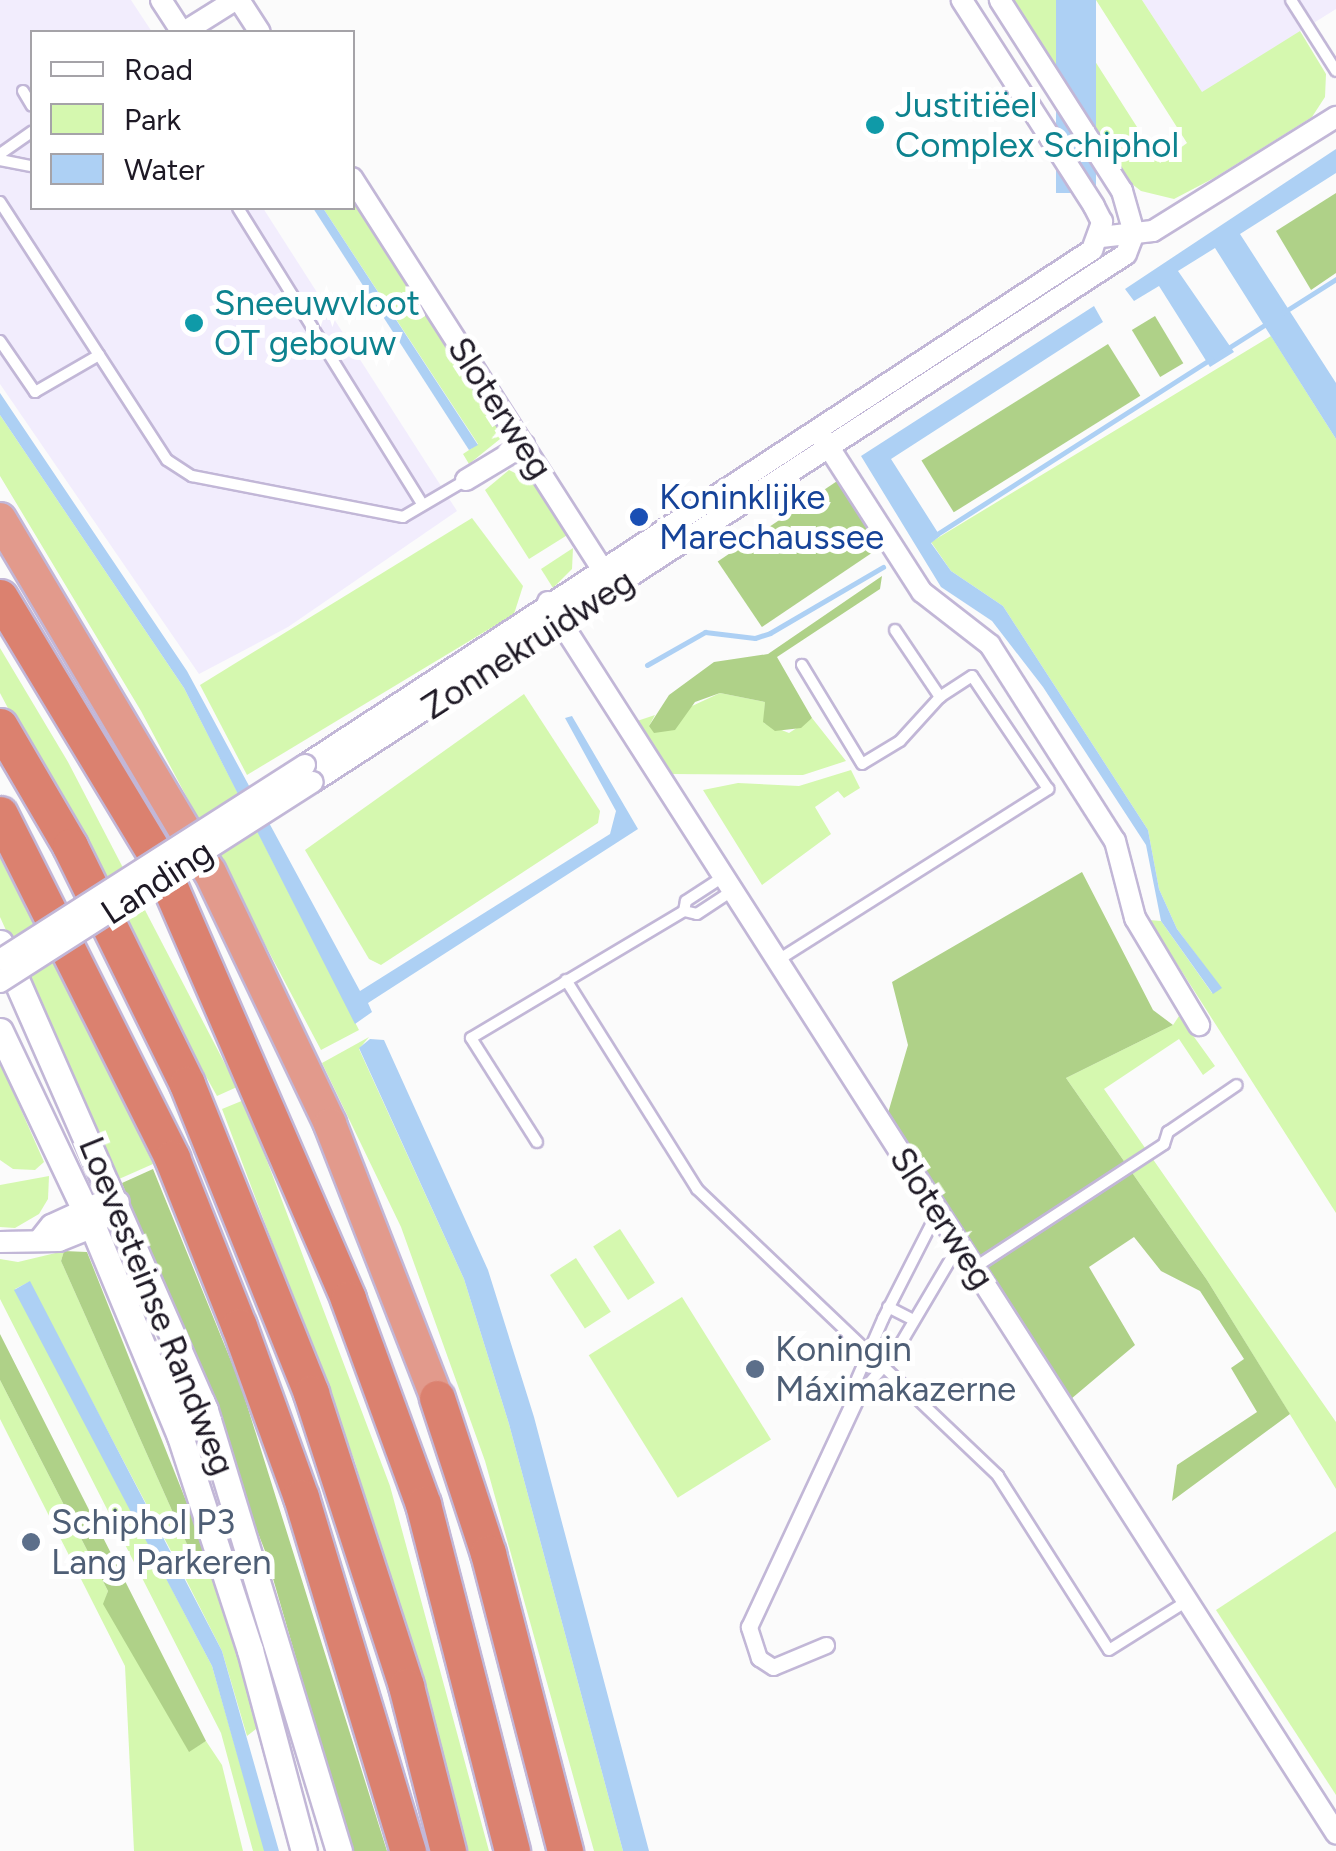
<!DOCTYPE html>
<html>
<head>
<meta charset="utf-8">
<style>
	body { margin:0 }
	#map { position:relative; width:1336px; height:1851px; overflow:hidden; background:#fbfbfb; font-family:Figtree,sans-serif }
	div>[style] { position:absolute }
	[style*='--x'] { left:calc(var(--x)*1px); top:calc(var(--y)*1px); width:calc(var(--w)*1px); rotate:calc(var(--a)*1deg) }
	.built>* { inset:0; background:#f2edfd }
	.green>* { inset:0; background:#d5f8af; transform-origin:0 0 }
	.forest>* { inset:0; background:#afd188; transform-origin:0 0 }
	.water>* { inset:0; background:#add0f4; transform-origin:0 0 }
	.stream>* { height:5px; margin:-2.5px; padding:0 2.5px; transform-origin:2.5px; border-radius:2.5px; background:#add0f4 }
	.roads { filter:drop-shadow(2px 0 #c2b7d7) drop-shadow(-2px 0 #c2b7d7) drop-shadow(0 2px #c2b7d7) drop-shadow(0 -2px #c2b7d7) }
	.service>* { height:10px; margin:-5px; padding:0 5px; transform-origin:5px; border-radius:5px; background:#fff }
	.pedestrian>* { height:15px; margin:-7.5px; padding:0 7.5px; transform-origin:7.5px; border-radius:7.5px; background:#fff }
	.minor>* { height:20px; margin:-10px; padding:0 10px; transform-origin:10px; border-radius:10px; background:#fff }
	.tertiary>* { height:25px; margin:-12.5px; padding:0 12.5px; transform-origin:12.5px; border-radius:12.5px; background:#fff }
	.trunk>* { height:32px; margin:-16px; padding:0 16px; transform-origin:16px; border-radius:16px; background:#e29a8c }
	.motorway>* { height:35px; margin:-17.5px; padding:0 17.5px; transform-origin:17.5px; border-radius:17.5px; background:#db816f }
	.bridges { filter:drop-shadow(2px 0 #c2b7d7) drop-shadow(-2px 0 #c2b7d7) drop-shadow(0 2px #c2b7d7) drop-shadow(0 -2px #c2b7d7) }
	.minor-bridge>* { height:20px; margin:-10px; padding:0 10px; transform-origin:10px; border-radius:10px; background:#fff }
	.dots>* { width:28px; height:28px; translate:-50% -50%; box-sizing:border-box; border:5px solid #fff; border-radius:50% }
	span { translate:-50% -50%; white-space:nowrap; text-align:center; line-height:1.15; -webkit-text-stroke:10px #fff; paint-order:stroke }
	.culture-label { font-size:35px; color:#0d838f }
	.left { translate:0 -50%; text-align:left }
	.street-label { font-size:35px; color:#1e1925 }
	.transit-label { font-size:35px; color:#164399 }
	.service-label { font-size:35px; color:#4e5e75 }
	.legend { position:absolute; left:30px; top:30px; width:325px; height:180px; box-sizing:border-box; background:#fff; border:2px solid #a5a3a8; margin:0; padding:12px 18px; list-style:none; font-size:30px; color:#1e1925 }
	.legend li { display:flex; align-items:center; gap:20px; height:50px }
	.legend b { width:50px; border:2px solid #a5a3a8 }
</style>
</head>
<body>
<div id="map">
	<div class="built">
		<div style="clip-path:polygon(0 0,131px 0,152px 32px,32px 32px,32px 208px,263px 208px,457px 511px,288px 627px,199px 674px,0 384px)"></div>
		<div style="clip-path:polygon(1142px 0,1336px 0,1336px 9px,1202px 93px)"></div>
	</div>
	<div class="green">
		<div style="clip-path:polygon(1009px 0,1056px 0,1160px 163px,1187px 143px,1096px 0,1142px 0,1202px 92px,1300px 31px,1326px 74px,1325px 97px,1312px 117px,1214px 178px,1174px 199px,1141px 191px,1123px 177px)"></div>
		<div style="clip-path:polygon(353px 196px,505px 435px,469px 464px,463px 454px,478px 444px,323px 208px,352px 208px)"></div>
		<div style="clip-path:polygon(1271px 336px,1336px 439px,1336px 1213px,1149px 920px,1161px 921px,1212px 993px,1221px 988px,1177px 929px,1159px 889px,1148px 830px,1003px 606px,951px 571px,931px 542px)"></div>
		<div style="clip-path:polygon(0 415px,184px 688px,359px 1030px,321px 1050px,141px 711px,0 476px)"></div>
		<div style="clip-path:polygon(509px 470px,537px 484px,569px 534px,529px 559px,485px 490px)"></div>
		<div style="clip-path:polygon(472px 518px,523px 586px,514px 614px,247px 775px,200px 685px)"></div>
		<div style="clip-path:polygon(573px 548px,572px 569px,553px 588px,541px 569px)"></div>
		<div style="clip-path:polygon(0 648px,68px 762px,237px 1087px,217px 1096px,145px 968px,0 693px)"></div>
		<div style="clip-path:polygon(720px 693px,765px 702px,764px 723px,789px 733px,812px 718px,846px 761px,803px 775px,671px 774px,637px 721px,655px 715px,649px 726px)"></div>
		<div style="clip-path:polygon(524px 694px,600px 811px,598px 823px,381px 965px,369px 959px,305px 850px)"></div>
		<div style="clip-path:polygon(851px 770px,860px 788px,844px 798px,838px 791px,815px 807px,831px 834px,762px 885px,703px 790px,738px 783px,799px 786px)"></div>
		<div style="clip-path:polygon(0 858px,127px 1107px,153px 1164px,119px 1179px,0 917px)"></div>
		<div style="clip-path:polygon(1179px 1016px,1215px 1066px,1203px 1075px,1179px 1039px,1104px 1089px,1336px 1422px,1336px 1489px,1207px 1280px,1066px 1078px,1173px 1025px)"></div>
		<div style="clip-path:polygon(369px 1037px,359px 1049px,464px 1279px,509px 1424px,623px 1851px,594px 1851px,485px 1461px,401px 1227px,322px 1063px)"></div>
		<div style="clip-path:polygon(0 1062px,44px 1162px,35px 1170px,13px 1169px,0 1160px)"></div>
		<div style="clip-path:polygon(244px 1100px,390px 1486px,489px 1851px,463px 1851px,355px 1462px,222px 1109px)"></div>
		<div style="clip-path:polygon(49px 1176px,48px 1199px,39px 1214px,15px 1228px,0 1227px,0 1185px)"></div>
		<div style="left:620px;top:1229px;width:64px;height:32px;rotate:57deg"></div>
		<div style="clip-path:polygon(64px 1251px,61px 1261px,194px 1560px,208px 1556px,261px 1725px,247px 1736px,222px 1651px,180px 1568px,29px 1282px,15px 1289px,212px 1666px,265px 1851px,253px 1851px,221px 1733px,0 1299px,0 1259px,18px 1262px)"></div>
		<div style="left:576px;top:1258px;width:64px;height:31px;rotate:57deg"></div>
		<div style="left:682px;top:1297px;width:168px;height:110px;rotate:58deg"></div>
		<div style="clip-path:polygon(0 1380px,108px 1591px,104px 1604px,189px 1751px,206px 1741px,222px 1765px,243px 1851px,134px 1851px,125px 1666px,0 1419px)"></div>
		<div style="clip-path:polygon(1336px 1531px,1336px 1795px,1216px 1610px)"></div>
	</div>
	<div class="forest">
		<div style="clip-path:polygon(1336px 193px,1336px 273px,1311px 290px,1276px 231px)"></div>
		<div style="left:1155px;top:316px;width:55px;height:27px;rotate:59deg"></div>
		<div style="left:1108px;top:344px;width:61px;height:220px;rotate:58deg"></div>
		<div style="left:852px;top:471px;width:79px;height:162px;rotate:56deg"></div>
		<div style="clip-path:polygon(882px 576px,880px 589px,777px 657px,812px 718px,801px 728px,775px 731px,763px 722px,765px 702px,720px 693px,695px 702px,675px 730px,654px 733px,649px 726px,669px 695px,714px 662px,768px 654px)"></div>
		<div style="clip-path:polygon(1082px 872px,1153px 1010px,1173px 1025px,1066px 1078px,1207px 1280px,1290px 1414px,1172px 1501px,1177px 1465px,1257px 1412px,1231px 1368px,1244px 1359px,1200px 1291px,1161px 1271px,1134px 1237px,1089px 1267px,1135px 1345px,1071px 1399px,888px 1113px,908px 1045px,892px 982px)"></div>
		<div style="clip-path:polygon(153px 1169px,240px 1383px,387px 1851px,352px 1851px,265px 1551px,122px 1183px)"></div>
		<div style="clip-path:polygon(64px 1251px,87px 1252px,208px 1556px,194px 1560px,61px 1261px)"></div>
		<div style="clip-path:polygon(0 1334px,206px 1741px,189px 1752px,103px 1604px,108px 1591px,0 1380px)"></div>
	</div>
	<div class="water">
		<div style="left:1056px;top:0;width:40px;height:193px"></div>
		<div style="clip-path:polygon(1336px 149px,1336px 173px,1240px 234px,1336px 383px,1336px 439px,1215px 248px,1178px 271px,1234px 352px,1210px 367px,1159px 286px,1134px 301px,1125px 289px)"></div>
		<div style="clip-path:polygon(313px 208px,323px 208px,478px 445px,469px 450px)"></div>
		<div style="clip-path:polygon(1094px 306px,1103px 322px,891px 459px,940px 536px,931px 543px,951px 571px,1003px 606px,1148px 830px,1159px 889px,1177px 929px,1222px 988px,1213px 994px,1161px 921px,1146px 845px,1043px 687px,992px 621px,941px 587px,861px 456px)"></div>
		<div style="clip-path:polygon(0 393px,187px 671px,360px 991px,610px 834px,616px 811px,565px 718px,572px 716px,638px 829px,368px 1003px,372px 1012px,355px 1024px,184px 688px,0 415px)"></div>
		<div style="clip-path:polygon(370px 1039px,384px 1040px,488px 1270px,534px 1417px,649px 1851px,623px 1851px,509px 1424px,464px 1279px,359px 1048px)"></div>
		<div style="clip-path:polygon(30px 1281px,222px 1651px,279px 1851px,264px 1851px,212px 1666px,14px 1290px)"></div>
	</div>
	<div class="stream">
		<div style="--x:1284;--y:312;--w:62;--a:-32.4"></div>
		<div style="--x:1225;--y:350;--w:49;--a:-32.4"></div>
		<div style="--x:934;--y:536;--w:329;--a:-32.6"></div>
		<div style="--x:647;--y:665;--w:67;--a:-29.6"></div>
		<div style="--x:705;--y:632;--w:50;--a:6.8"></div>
		<div style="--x:755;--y:638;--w:16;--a:-18"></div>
		<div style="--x:770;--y:633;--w:131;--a:-30.3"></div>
	</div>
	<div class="roads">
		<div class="service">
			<div style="--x:1291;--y:0;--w:84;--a:57.6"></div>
			<div style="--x:23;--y:91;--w:17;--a:59"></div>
			<div style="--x:0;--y:154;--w:39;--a:-35"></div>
			<div style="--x:0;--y:160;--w:33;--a:11"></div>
			<div style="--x:0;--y:202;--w:307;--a:57.1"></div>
			<div style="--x:167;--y:460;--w:30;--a:33"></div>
			<div style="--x:192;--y:476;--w:215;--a:11"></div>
			<div style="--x:403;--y:517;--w:73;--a:-30.4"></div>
			<div style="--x:238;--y:208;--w:349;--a:58.1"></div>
			<div style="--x:0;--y:341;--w:62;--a:55.5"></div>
			<div style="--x:35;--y:392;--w:74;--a:-30"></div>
			<div style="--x:895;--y:630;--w:81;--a:56.1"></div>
			<div style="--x:684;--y:911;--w:13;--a:13"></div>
			<div style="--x:697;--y:914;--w:42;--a:-33.3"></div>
			<div style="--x:778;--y:960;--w:320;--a:-32.3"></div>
			<div style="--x:1048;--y:789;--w:136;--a:-123.9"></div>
			<div style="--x:972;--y:676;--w:38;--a:147"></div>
			<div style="--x:940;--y:697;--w:59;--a:132.3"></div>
			<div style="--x:900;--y:741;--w:44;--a:148.8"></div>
			<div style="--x:862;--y:764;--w:116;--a:-121.2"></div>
			<div style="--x:566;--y:980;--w:247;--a:57.9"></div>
			<div style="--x:697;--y:1189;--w:416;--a:43.6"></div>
			<div style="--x:998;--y:1476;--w:206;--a:57.5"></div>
			<div style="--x:1109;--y:1650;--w:92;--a:-32.1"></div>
			<div style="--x:537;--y:1142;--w:123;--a:-122.4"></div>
			<div style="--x:471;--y:1038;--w:248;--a:-30.8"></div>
			<div style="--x:684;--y:911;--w:10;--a:-79"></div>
			<div style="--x:686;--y:901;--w:44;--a:-33"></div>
			<div style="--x:938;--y:1211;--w:121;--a:117"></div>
			<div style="--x:883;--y:1319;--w:75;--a:113.5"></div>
			<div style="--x:853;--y:1388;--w:10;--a:73"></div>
			<div style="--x:856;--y:1398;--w:57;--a:-48.5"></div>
			<div style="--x:894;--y:1355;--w:128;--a:-59.4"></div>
			<div style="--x:974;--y:1268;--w:227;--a:-33.1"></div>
			<div style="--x:1164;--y:1144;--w:13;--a:-72"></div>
			<div style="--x:1168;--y:1132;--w:83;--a:-34.3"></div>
			<div style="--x:888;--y:1307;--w:29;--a:27"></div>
		</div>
		<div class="pedestrian">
			<div style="--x:826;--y:1645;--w:57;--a:157.5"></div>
			<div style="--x:773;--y:1667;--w:17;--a:-147"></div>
			<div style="--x:759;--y:1658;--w:33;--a:-108"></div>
			<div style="--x:749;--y:1627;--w:253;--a:-65"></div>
		</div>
		<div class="minor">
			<div style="--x:161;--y:0;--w:38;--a:57"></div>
			<div style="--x:239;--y:0;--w:38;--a:57"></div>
			<div style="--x:184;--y:32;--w:60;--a:-32.1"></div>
			<div style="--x:352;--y:178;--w:470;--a:57.4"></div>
			<div style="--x:1101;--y:237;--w:52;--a:-6.6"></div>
			<div style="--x:1153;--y:231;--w:216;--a:-31.9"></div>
			<div style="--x:823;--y:438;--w:183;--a:57.3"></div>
			<div style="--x:922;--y:592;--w:86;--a:37.9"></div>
			<div style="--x:990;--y:645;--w:232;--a:57.5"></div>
			<div style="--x:1115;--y:841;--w:80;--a:75.4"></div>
			<div style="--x:1135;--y:918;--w:125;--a:59.1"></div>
			<div style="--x:466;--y:480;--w:68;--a:-31.1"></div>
			<div style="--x:548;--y:602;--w:1462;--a:57.38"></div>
			<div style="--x:305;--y:765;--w:941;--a:-33.2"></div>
			<div style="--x:1092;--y:250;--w:30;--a:-70"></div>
			<div style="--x:1102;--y:222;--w:18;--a:-117"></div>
			<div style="--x:1094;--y:206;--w:245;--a:-122.7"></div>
			<div style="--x:313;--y:782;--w:969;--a:-33"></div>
			<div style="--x:1126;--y:254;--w:22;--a:-69"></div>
			<div style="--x:1134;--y:233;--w:44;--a:-105.9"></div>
			<div style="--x:1122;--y:191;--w:227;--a:-122.6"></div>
			<div style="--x:40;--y:1239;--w:18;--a:-52"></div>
			<div style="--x:51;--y:1225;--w:51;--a:-24.5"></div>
			<div style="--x:0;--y:1242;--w:59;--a:-1"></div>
			<div style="--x:59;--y:1241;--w:37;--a:-22"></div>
			<div style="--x:93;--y:1227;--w:36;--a:-44"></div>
		</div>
		<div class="tertiary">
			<div style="--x:0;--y:943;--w:510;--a:66.3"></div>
			<div style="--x:205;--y:1410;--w:461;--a:73.1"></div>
			<div style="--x:0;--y:1031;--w:217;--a:64.6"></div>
			<div style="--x:93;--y:1227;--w:226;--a:67.4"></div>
			<div style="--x:180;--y:1436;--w:225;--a:71.9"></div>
			<div style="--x:250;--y:1650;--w:208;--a:75"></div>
		</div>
		<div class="trunk">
			<div style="--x:0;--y:519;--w:411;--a:59.3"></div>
			<div style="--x:210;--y:872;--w:279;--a:64.5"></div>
			<div style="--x:330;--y:1124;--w:294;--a:68.7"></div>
		</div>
		<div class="motorway">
			<div style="--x:0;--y:597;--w:306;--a:58.9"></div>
			<div style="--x:158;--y:859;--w:479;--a:66.6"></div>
			<div style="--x:348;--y:1299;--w:218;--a:69.9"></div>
			<div style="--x:423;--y:1504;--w:358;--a:75.6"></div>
			<div style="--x:0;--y:726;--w:139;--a:59.7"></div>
			<div style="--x:70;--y:846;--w:265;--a:63.8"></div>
			<div style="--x:187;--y:1084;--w:333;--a:68.1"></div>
			<div style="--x:311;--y:1393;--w:308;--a:72"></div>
			<div style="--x:406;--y:1686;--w:170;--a:75.7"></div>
			<div style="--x:0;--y:814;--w:385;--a:63.4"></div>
			<div style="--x:172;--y:1158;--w:181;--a:68.3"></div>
			<div style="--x:239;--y:1326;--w:182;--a:70.1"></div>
			<div style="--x:301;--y:1497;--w:370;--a:73.2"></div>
			<div style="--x:437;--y:1398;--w:163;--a:71.8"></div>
			<div style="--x:488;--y:1553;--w:308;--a:75.5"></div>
		</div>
	</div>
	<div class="bridges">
		<div class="minor-bridge">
			<div style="--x:0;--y:960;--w:362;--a:-32.6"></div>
			<div style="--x:0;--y:982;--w:371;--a:-32.6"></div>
		</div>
	</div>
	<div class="dots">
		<div style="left:875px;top:125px;background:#0f9aa8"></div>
		<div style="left:194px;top:323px;background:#0f9aa8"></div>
		<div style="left:639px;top:517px;background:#1a4fb4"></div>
		<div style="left:755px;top:1369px;background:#5c6f8a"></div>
		<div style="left:31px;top:1542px;background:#5c6f8a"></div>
	</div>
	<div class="culture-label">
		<span class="left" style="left:895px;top:125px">Justitiëel<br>Complex Schiphol</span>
		<span class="left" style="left:214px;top:323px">Sneeuwvloot<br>OT gebouw</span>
	</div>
	<div class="street-label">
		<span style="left:500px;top:408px;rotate:57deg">Sloterweg</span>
		<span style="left:528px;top:644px;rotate:-33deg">Zonnekruidweg</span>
		<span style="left:157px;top:882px;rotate:-33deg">Landing</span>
		<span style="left:942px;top:1218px;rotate:57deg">Sloterweg</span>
		<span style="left:157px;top:1306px;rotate:68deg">Loevesteinse Randweg</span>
	</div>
	<div class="transit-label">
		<span class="left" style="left:659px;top:517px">Koninklijke<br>Marechaussee</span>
	</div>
	<div class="service-label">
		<span class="left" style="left:775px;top:1369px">Koningin<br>Máximakazerne</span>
		<span class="left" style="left:51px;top:1542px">Schiphol P3<br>Lang Parkeren</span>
	</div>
	<ul class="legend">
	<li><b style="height:12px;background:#fff"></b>Road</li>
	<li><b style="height:28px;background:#d5f8af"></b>Park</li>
	<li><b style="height:28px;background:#add0f4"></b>Water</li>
	</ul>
</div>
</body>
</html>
